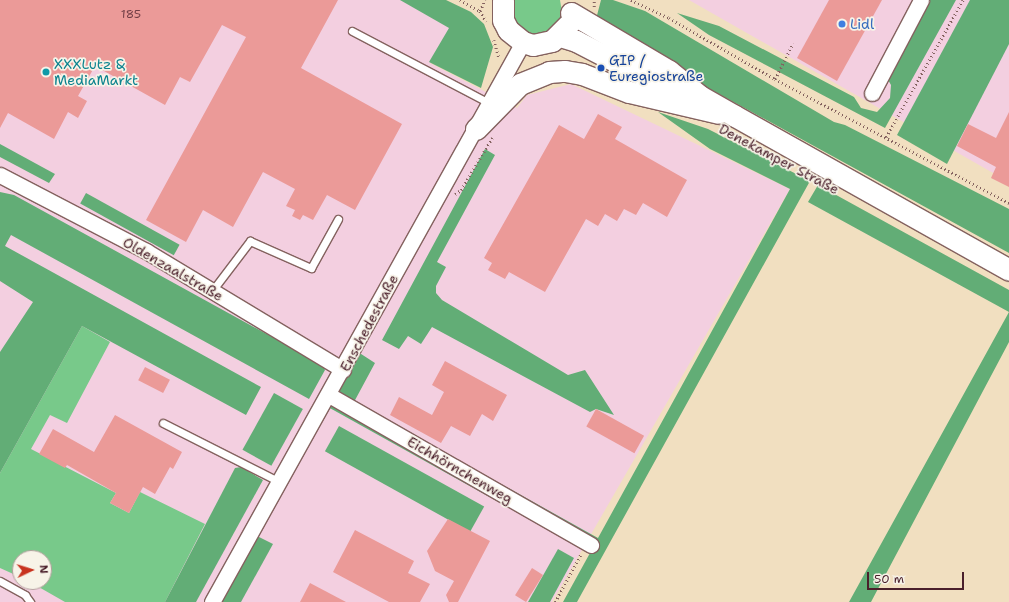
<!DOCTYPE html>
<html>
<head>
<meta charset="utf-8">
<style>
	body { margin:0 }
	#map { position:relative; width:1009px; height:602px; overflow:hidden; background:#f1dfc0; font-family:"Shantell Sans",sans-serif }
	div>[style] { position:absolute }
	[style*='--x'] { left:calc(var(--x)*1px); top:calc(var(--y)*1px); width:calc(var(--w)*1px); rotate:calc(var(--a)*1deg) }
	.built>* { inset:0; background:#f3cfe0 }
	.green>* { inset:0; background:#78c98a }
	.forest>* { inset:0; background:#62ad76; transform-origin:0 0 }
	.building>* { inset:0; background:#eb9a98; transform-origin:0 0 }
	.path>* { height:2.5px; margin-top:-1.25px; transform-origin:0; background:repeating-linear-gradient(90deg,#84625f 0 1px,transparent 0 4px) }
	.roads { filter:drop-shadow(1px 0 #84625f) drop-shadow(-1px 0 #84625f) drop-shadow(0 1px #84625f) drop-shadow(0 -1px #84625f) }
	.lane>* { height:7px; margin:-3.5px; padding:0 3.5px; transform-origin:3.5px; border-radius:3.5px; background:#fff }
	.street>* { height:15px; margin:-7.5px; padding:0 7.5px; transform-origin:7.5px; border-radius:7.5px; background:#fff }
	.secondary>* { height:21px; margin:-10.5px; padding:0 10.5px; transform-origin:10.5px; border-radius:10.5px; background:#fff }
	.dots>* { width:11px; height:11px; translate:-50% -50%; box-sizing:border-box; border:2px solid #f7f3e8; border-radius:50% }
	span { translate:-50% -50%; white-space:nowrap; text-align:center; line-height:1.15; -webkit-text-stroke:3.5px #f7f3e8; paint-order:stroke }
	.number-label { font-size:12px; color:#723e46 }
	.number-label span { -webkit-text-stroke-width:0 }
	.shop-label { font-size:14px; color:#366cbe }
	.left { translate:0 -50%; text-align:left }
	.transit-label { font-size:14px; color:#164399 }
	.culture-label { font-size:14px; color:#0d838f }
	.street-label { font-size:14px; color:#4a1f2b }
	.north { position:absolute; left:12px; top:550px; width:40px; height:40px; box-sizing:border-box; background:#f7f3e8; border:1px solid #b29e9c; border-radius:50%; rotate:86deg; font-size:11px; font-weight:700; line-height:16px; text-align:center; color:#4a1f2b }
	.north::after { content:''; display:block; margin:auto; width:14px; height:18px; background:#c8321e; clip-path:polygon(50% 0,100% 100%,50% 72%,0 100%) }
	.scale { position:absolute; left:867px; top:572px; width:97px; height:18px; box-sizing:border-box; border:2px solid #4a1f2b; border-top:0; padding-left:5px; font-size:12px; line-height:14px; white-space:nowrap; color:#4a1f2b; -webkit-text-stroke:3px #f7f3e8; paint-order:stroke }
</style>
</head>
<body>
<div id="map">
	<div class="built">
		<div style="clip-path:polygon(evenodd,0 0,403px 0,450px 28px,430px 63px,517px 108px,527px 95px,571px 84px,790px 189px,552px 602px,0 602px,0 0,20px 558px,44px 558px,44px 582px,20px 582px,20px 558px)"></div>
		<div style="clip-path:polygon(689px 0,1009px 0,1009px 182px)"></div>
	</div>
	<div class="green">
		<div style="clip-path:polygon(511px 0,560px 0,562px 12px,560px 22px,545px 36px,525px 35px,511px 20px)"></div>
		<div style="clip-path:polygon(82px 326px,110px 342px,67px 423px,50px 415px,31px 449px,116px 493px,110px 503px,129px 513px,140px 492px,205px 524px,165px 602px,65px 602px,30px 582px,44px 582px,44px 558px,20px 558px,20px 577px,0 568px,0 473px)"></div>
	</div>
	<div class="forest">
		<div style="clip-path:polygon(400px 0,446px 0,471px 12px,484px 24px,493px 47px,481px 88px,429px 62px,449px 28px)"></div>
		<div style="clip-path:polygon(601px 0,613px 0,645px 11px,834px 122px,845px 125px,1009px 209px,1009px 253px,708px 88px,595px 23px)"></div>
		<div style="clip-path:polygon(927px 0,956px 0,885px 128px,709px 35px,677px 13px,719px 26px,854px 97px,861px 108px,877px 112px,890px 98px,891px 85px,887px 78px)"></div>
		<div style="clip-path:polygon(970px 0,1009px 0,1009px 44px,947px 164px,897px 135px)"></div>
		<div style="clip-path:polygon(658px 112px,708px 129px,810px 181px,577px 602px,563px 602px,590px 553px,328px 407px,358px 352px,375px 363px,354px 402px,598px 538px,790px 189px,710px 149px)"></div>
		<div style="clip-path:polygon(0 144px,55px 174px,49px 183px,0 157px)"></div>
		<div style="clip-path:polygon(485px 149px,495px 155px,437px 262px,446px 267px,436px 286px,436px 293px,442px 300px,568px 375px,585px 370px,614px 415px,596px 409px,590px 412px,432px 327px,421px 344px,408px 336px,399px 349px,382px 340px)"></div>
		<div style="clip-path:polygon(818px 185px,1009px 290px,1009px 342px,871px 602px,849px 602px,1009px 312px,808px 202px)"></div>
		<div style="clip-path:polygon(0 192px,14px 195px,323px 365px,325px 370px,309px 399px,11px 235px,5px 246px,261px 387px,246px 415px,82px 326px,0 473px,0 352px,33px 302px,0 281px)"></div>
		<div style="left:86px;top:193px;width:107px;height:12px;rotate:29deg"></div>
		<div style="left:274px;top:393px;width:33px;height:65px;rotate:29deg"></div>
		<div style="left:339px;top:426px;width:166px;height:29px;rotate:29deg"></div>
		<div style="clip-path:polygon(241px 467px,263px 480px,196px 602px,165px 602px,235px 468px)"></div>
		<div style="clip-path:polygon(257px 536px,273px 544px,241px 602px,221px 602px)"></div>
		<div style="clip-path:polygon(558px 549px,574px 558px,550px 602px,528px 602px)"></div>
	</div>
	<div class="building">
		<div style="clip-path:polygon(0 0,338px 0,301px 68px,402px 124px,355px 210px,327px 195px,313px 220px,303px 215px,300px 220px,292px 216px,295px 210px,286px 206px,295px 189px,263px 172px,233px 227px,203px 210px,186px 242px,146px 220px,246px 37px,222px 25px,190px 82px,180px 77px,165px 105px,95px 66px,78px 96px,87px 101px,78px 118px,68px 112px,54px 139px,8px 113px,0 128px)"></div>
		<div style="clip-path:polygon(829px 0,882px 0,837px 81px,797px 58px)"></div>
		<div style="clip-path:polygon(1009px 112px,1009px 187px,991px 178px,996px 167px,957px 146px,968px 124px,996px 138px)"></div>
		<div style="clip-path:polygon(598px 114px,622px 127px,615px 139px,687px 180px,667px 217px,643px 203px,636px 215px,624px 209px,617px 221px,605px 214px,598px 226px,586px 219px,545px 292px,509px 272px,505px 279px,488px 270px,492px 263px,484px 258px,559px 125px,584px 139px)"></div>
		<div style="clip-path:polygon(445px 361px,507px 395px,493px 421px,482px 414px,470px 436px,451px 426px,441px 443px,390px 415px,399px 397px,432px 415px,444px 392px,432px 385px)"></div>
		<div style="left:145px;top:367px;width:28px;height:15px;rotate:27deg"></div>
		<div style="left:596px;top:409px;width:55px;height:20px;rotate:29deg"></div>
		<div style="clip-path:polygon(115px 415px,182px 452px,173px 469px,170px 467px,155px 494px,143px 487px,129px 513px,110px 503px,116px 493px,67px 465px,65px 468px,39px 454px,53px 429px,94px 452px)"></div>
		<div style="clip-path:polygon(448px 519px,490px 541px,458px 602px,449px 602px,446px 595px,454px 581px,435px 571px,427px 551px)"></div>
		<div style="clip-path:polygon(355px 530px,414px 561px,408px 573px,430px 584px,420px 602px,389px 602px,333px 572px)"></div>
		<div style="left:532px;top:568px;width:13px;height:32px;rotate:32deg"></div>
		<div style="clip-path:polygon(310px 583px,346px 602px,300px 602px)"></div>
	</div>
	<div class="path">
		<div style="--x:460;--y:0;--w:23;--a:29"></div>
		<div style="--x:480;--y:11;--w:12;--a:59"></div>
		<div style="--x:631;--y:0;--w:42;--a:25.3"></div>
		<div style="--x:669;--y:18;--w:122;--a:29.9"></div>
		<div style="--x:775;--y:79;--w:265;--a:27.9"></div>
		<div style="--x:594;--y:7;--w:7;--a:-90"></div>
		<div style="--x:480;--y:11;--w:12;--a:-66"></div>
		<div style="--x:494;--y:40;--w:18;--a:74"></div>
		<div style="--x:775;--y:79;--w:40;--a:-63.4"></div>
		<div style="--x:886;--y:137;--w:157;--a:-60.7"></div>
		<div style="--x:455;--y:194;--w:7;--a:-34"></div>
		<div style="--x:461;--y:190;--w:61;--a:-59.2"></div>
		<div style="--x:555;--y:602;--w:55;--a:-61.6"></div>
	</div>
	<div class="roads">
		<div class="lane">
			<div style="--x:352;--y:31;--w:157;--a:27.7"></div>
			<div style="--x:212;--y:291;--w:63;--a:-52.8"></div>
			<div style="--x:250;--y:241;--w:67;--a:23.9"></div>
			<div style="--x:311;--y:268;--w:56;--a:-61.1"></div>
			<div style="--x:163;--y:423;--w:131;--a:26.8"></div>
			<div style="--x:0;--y:581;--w:29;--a:29"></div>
			<div style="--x:25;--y:595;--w:9;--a:54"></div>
		</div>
		<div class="street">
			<div style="--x:872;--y:93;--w:105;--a:-62.2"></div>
			<div style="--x:0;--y:175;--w:165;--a:27.5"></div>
			<div style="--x:146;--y:251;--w:230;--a:31.1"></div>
			<div style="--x:329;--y:395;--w:302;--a:29.8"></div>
			<div style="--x:212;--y:602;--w:641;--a:-60.95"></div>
		</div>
		<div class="secondary">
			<div style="--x:503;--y:0;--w:20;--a:90"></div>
			<div style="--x:503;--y:20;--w:11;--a:63"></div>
			<div style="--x:508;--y:30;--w:19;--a:39"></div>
			<div style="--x:523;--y:42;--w:10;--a:17"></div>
			<div style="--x:533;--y:45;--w:19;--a:-12"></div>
			<div style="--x:552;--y:41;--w:23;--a:-45"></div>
			<div style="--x:571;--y:13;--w:114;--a:30.6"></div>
			<div style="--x:669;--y:71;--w:40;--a:39"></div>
			<div style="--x:700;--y:96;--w:40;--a:29.7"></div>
			<div style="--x:735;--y:116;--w:314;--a:29.3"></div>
			<div style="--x:560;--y:36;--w:17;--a:17"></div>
			<div style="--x:576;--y:41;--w:100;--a:27.3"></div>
			<div style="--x:665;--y:87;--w:24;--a:17"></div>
			<div style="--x:476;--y:129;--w:63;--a:-45.6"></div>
			<div style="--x:520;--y:84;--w:31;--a:-22"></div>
			<div style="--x:549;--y:72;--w:16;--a:-4"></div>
			<div style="--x:565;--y:71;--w:17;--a:10"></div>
			<div style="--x:582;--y:74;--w:50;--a:21"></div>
			<div style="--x:629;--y:92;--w:92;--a:13.1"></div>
		</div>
	</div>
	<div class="dots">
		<div style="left:842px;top:24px;background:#3f7fe0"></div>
		<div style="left:601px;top:68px;background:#1a4fb4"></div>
		<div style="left:46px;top:72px;background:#0f9aa8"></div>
	</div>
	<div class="number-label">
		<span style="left:131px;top:15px">185</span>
	</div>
	<div class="shop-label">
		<span class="left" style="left:850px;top:24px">Lidl</span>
	</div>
	<div class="transit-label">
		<span class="left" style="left:609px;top:68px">GIP /<br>Euregiostraße</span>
	</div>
	<div class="culture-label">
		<span class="left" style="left:54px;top:72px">XXXLutz &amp;<br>MediaMarkt</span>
	</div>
	<div class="street-label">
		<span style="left:779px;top:159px;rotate:28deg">Denekamper Straße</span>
		<span style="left:173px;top:269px;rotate:30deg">Oldenzaalstraße</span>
		<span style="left:369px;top:323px;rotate:-62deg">Enschedestraße</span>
		<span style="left:460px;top:470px;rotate:30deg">Eichhörnchenweg</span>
	</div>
	<div class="north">N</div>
	<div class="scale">50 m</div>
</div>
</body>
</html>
